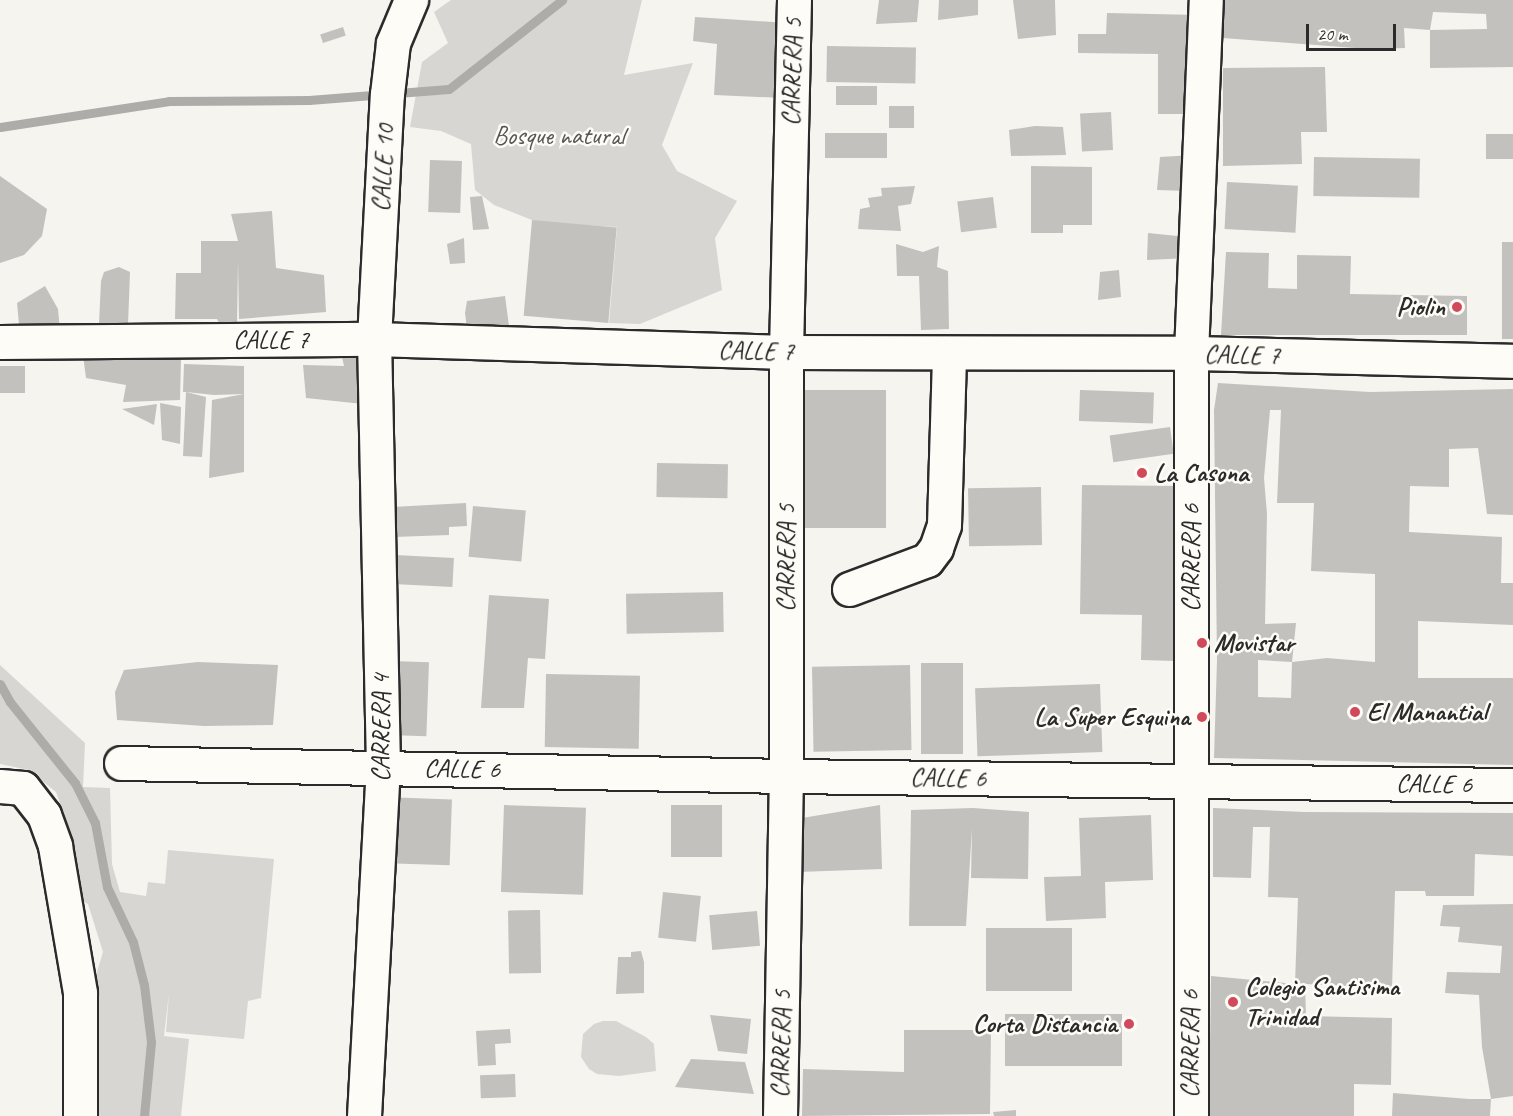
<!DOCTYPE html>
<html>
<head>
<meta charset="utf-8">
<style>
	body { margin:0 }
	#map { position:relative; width:1513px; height:1116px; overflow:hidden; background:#f5f4ef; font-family:Caveat,sans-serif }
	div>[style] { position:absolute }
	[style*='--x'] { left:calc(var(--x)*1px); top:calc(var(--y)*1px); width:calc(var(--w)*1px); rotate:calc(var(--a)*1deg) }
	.green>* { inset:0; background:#d7d6d2 }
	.stream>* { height:9px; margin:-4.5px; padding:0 4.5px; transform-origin:4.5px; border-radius:4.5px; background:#adaca9 }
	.building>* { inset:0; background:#c2c1be; transform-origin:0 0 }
	.roads { filter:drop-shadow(2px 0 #2b2b2b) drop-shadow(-2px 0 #2b2b2b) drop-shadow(0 2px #2b2b2b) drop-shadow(0 -2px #2b2b2b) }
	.minor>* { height:33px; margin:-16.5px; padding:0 16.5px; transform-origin:16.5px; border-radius:16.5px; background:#fdfcf7 }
	.dots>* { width:16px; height:16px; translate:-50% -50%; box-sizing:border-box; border:3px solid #fdfcf7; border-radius:50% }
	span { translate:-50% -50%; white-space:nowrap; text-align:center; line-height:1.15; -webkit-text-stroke:5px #fdfcf7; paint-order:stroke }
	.street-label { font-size:26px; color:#2b2b2b }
	.park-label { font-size:26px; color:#565655 }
	.poi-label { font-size:26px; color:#2b2b2b; font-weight:700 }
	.right { translate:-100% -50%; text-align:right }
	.left { translate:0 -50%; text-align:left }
	.scale { position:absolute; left:1306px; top:24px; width:90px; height:27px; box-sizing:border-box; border:3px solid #2b2b2b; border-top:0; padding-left:8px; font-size:18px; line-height:21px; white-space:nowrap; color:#2b2b2b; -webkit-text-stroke:4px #fdfcf7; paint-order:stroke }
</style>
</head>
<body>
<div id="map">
	<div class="green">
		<div style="clip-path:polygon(451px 0,642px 0,624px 75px,693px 63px,662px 145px,677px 171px,737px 201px,715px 238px,722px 290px,640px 324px,609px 323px,617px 227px,548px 223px,532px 220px,494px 205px,475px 190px,471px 144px,441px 131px,410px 127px,422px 62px,448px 43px,434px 12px)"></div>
		<div style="clip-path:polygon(0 665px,85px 743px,83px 787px,110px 788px,112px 864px,120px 892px,146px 896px,148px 882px,165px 884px,168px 850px,274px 859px,261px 998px,248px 1001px,244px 1039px,166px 1032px,169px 993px,164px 1036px,189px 1039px,181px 1116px,82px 1116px,87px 1006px,103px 952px,88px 904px,68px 893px,65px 871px,73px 841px,56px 792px,29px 770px,0 764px)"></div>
		<div style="clip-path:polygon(603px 1021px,616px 1021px,646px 1037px,654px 1044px,656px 1071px,619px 1076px,597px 1074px,589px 1069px,581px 1057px,583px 1034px,594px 1024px)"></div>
	</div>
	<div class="stream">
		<div style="--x:0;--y:127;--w:171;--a:-8.7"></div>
		<div style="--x:169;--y:101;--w:140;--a:-0.4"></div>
		<div style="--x:309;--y:100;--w:140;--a:-4.5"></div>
		<div style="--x:449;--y:89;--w:144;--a:-38.2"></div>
		<div style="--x:0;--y:684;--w:21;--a:61"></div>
		<div style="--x:10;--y:702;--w:104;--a:51.3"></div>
		<div style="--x:75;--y:783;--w:45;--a:63.4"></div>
		<div style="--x:95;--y:823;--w:65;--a:79.4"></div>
		<div style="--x:107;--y:887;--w:61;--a:64.7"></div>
		<div style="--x:133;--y:942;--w:44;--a:75.7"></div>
		<div style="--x:144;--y:985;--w:57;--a:83"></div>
		<div style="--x:151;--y:1042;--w:74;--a:95.4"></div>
	</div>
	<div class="building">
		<div style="clip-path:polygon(879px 0,919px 0,917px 22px,876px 24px)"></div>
		<div style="clip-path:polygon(939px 0,978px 0,978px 15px,938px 20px)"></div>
		<div style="clip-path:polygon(1013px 0,1055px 0,1056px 35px,1018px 39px)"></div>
		<div style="clip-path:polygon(evenodd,1225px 0,1513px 0,1513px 67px,1430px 68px,1430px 30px,1404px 28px,1405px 48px,1368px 49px,1223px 38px,1225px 0,1433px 12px,1486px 14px,1487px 29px,1430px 30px,1433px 12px)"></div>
		<div style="clip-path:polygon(1107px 13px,1198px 15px,1196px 114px,1158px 114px,1158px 54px,1078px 53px,1078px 34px,1106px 34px)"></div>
		<div style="clip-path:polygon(695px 17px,787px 23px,783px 98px,714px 95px,717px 44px,693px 41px)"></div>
		<div style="left:343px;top:27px;width:9px;height:24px;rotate:72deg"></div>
		<div style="left:827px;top:46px;width:89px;height:36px;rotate:1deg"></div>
		<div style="clip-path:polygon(1325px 67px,1327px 132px,1301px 132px,1302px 164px,1223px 166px,1223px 68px)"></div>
		<div style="left:836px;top:86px;width:41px;height:19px"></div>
		<div style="left:889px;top:106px;width:25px;height:22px"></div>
		<div style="left:1111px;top:112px;width:38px;height:31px;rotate:87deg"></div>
		<div style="clip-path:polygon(1035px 126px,1063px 127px,1066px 155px,1011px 156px,1009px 130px)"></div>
		<div style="left:825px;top:133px;width:62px;height:25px"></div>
		<div style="left:1513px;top:134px;width:25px;height:27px;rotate:90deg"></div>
		<div style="clip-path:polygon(1193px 155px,1188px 191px,1157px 190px,1160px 157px)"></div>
		<div style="left:1314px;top:157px;width:106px;height:39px;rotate:1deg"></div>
		<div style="left:430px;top:160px;width:32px;height:52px;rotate:2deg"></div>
		<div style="clip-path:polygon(1031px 166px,1092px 167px,1092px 225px,1063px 225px,1063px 233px,1031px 233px)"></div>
		<div style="clip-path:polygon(0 176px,47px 209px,42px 236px,24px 255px,0 263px)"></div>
		<div style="left:1227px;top:182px;width:71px;height:47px;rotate:3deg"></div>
		<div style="clip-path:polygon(915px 186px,911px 204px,898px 206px,901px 231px,858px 229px,860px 209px,870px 207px,868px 198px,882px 196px,881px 188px)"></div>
		<div style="clip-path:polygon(482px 196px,489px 229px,473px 230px,470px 197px)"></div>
		<div style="left:993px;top:197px;width:31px;height:36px;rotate:83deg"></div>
		<div style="clip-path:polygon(272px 211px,276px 268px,324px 275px,326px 312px,239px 319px,238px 261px,237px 327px,221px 327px,217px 319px,175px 319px,176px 273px,201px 273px,201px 241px,238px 241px,231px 214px)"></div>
		<div style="left:532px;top:220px;width:85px;height:96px;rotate:5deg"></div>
		<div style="clip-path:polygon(1148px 233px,1187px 237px,1189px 258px,1147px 260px)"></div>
		<div style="clip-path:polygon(464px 238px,465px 263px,450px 264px,447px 244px)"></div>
		<div style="left:1502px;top:242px;width:11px;height:97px"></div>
		<div style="clip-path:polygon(896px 244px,923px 252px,939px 246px,937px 267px,948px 271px,949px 329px,921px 330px,919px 276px,897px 276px)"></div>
		<div style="clip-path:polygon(1226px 252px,1269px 253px,1268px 288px,1297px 289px,1297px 255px,1351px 256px,1350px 294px,1467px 296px,1467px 335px,1221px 335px)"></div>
		<div style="clip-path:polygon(119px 267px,130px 272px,128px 325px,99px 324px,101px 281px,104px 272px)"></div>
		<div style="clip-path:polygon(1119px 270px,1121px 297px,1098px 300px,1100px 272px)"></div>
		<div style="clip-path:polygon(45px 286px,58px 309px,60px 331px,20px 335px,17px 303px)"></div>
		<div style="clip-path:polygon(505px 296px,509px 326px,467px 328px,465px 313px,467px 301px)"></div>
		<div style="clip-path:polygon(363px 350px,363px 404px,306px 398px,303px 365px,344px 366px,342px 357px)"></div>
		<div style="clip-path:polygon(83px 355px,181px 359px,180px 400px,123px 402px,126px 385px,86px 378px)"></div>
		<div style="clip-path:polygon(184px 364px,244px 366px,244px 394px,214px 395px,186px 392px,206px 397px,202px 457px,183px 456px,186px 392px,183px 392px)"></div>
		<div style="left:0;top:366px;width:25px;height:27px"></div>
		<div style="clip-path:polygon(evenodd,1218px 383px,1370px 392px,1513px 389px,1513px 515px,1487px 514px,1478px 448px,1449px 449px,1449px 487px,1410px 486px,1409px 532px,1502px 537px,1501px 583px,1513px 583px,1513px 625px,1418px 621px,1418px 678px,1513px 678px,1513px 765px,1214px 758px,1217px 660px,1214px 410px,1218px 383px,1270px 410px,1281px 410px,1277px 503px,1314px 503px,1311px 571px,1375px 574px,1375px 662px,1327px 658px,1292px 662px,1291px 698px,1258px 697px,1258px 660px,1292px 662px,1296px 623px,1265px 624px,1267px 514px,1264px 478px,1270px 410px)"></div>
		<div style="left:799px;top:390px;width:87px;height:138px"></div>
		<div style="left:1080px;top:390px;width:74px;height:31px;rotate:2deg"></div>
		<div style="clip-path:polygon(244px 394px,244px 472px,209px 478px,212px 400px)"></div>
		<div style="clip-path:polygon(160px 403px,181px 407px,180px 444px,162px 440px)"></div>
		<div style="clip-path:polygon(157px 404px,154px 425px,122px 409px)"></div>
		<div style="left:1170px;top:427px;width:27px;height:61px;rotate:82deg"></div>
		<div style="left:657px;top:463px;width:71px;height:34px;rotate:1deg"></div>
		<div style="clip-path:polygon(1082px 485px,1179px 486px,1176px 661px,1141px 660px,1142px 615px,1080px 614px)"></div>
		<div style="left:1041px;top:487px;width:58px;height:73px;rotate:89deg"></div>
		<div style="clip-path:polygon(466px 503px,467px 526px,449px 527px,449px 535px,394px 537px,392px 507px)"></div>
		<div style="left:473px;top:506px;width:53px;height:51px;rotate:5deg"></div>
		<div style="left:395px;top:555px;width:59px;height:29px;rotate:3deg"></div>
		<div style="left:723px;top:592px;width:40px;height:97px;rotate:89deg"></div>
		<div style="clip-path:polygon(489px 595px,549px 599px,545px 659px,528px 658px,524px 708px,481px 708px)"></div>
		<div style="left:391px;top:661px;width:38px;height:74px;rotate:2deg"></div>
		<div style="clip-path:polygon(198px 662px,278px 665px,273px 725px,204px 726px,117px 720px,115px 692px,124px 670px)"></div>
		<div style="left:921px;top:663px;width:42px;height:91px"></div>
		<div style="left:910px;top:665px;width:85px;height:98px;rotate:89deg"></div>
		<div style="left:546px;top:674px;width:94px;height:73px;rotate:1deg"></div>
		<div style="left:1100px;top:684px;width:68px;height:125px;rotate:88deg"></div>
		<div style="left:383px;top:797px;width:69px;height:66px;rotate:2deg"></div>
		<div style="left:504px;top:805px;width:82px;height:87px;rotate:2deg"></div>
		<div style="left:671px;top:805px;width:51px;height:52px"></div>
		<div style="clip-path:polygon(880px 805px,882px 869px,798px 872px,796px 819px)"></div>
		<div style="clip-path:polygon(973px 808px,1029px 812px,1028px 879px,971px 878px,972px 828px,966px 926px,909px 926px,911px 810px)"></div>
		<div style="clip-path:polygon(1213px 808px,1304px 812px,1513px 813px,1513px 856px,1475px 854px,1474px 896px,1426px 896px,1425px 891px,1395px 891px,1392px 988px,1305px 984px,1306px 1016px,1392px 1018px,1391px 1085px,1354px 1084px,1354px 1116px,1209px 1116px,1211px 976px,1295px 984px,1298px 898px,1268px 897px,1270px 827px,1253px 827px,1251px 878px,1213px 877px)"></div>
		<div style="clip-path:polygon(1151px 815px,1153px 880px,1105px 882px,1106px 918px,1046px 921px,1044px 877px,1081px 876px,1079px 818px)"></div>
		<div style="left:663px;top:892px;width:38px;height:46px;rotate:6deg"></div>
		<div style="clip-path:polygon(1513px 904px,1513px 1096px,1491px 1099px,1490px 1116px,1392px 1116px,1393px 1093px,1469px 1099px,1491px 1099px,1482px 1047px,1479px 995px,1445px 993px,1447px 972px,1500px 973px,1502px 946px,1458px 942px,1460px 927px,1440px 926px,1443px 905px)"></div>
		<div style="left:540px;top:910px;width:63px;height:32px;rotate:89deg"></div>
		<div style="left:757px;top:911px;width:35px;height:48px;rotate:85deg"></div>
		<div style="left:986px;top:928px;width:86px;height:63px"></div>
		<div style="clip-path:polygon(641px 951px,644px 962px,644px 993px,616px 994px,618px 957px,631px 957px,631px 952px)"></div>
		<div style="left:1005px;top:1014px;width:117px;height:52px"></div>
		<div style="clip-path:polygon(710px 1015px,751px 1019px,747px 1054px,718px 1051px)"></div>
		<div style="clip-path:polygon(510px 1029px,511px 1043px,495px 1044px,496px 1065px,478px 1066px,476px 1031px)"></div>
		<div style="clip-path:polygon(904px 1030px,991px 1030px,990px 1114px,802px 1116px,803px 1069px,904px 1072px)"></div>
		<div style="clip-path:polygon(691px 1059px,745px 1062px,754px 1094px,675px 1087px)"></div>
		<div style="left:515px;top:1074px;width:23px;height:35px;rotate:88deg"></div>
		<div style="clip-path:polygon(1016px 1110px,1016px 1116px,994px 1116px,993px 1112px)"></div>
	</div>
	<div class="roads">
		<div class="minor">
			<div style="--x:0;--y:342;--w:374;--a:-0.5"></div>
			<div style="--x:374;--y:339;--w:412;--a:1.8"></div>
			<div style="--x:786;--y:352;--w:405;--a:0.1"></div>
			<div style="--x:1191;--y:353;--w:322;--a:1.4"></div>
			<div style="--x:849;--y:589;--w:83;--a:-20.4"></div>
			<div style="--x:927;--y:560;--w:15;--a:-53"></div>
			<div style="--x:936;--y:548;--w:24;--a:-71"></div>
			<div style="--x:944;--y:525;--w:172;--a:-88.3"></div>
			<div style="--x:121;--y:763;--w:665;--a:1.12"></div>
			<div style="--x:786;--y:776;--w:727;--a:0.71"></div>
			<div style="--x:0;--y:786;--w:23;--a:5"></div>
			<div style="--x:23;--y:788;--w:34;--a:52"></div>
			<div style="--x:44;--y:815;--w:33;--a:70"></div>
			<div style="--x:55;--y:846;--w:149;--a:80.3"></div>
			<div style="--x:80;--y:993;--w:123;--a:90"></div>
			<div style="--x:364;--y:1116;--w:350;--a:-86.9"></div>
			<div style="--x:383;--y:767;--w:428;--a:-91.2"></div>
			<div style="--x:374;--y:339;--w:245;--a:-87"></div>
			<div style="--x:387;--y:94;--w:51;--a:-83.3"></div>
			<div style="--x:393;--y:43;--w:47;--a:-67.3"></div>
			<div style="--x:780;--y:1116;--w:340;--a:-89"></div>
			<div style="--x:786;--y:776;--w:424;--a:-90"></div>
			<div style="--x:786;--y:352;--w:352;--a:-88.7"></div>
			<div style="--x:1191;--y:1116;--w:763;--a:-90"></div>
			<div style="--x:1191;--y:353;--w:353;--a:-87.6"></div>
		</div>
	</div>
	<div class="dots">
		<div style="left:1457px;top:307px;background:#d1495b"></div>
		<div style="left:1142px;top:473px;background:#d1495b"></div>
		<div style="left:1202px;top:643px;background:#d1495b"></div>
		<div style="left:1355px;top:712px;background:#d1495b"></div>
		<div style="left:1202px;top:717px;background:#d1495b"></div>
		<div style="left:1233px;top:1002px;background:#d1495b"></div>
		<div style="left:1129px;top:1024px;background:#d1495b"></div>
	</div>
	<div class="street-label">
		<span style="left:792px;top:72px;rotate:-89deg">CARRERA 5</span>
		<span style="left:383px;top:168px;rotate:-87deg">CALLE 10</span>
		<span style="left:271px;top:340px">CALLE 7</span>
		<span style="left:756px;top:351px;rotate:1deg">CALLE 7</span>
		<span style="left:1242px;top:355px;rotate:1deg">CALLE 7</span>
		<span style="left:786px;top:558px;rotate:-90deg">CARRERA 5</span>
		<span style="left:1191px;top:558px;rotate:-90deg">CARRERA 6</span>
		<span style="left:381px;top:728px;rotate:-90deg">CARRERA 4</span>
		<span style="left:462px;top:769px;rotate:1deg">CALLE 6</span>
		<span style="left:948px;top:778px;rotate:1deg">CALLE 6</span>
		<span style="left:1434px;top:784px;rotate:1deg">CALLE 6</span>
		<span style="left:781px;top:1044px;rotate:-89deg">CARRERA 5</span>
		<span style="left:1190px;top:1044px;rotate:-90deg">CARRERA 6</span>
	</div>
	<div class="park-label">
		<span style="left:559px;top:136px">Bosque natural</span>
	</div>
	<div class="poi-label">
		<span class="right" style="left:1445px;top:307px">Piolin</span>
		<span class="left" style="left:1154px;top:473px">La Casona</span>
		<span class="left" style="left:1214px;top:643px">Movistar</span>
		<span class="left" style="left:1367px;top:712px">El Manantial</span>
		<span class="right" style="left:1190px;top:717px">La Super Esquina</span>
		<span class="left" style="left:1245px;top:1002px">Colegio Santisima<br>Trinidad</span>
		<span class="right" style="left:1117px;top:1024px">Corta Distancia</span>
	</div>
	<div class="scale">20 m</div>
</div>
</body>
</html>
